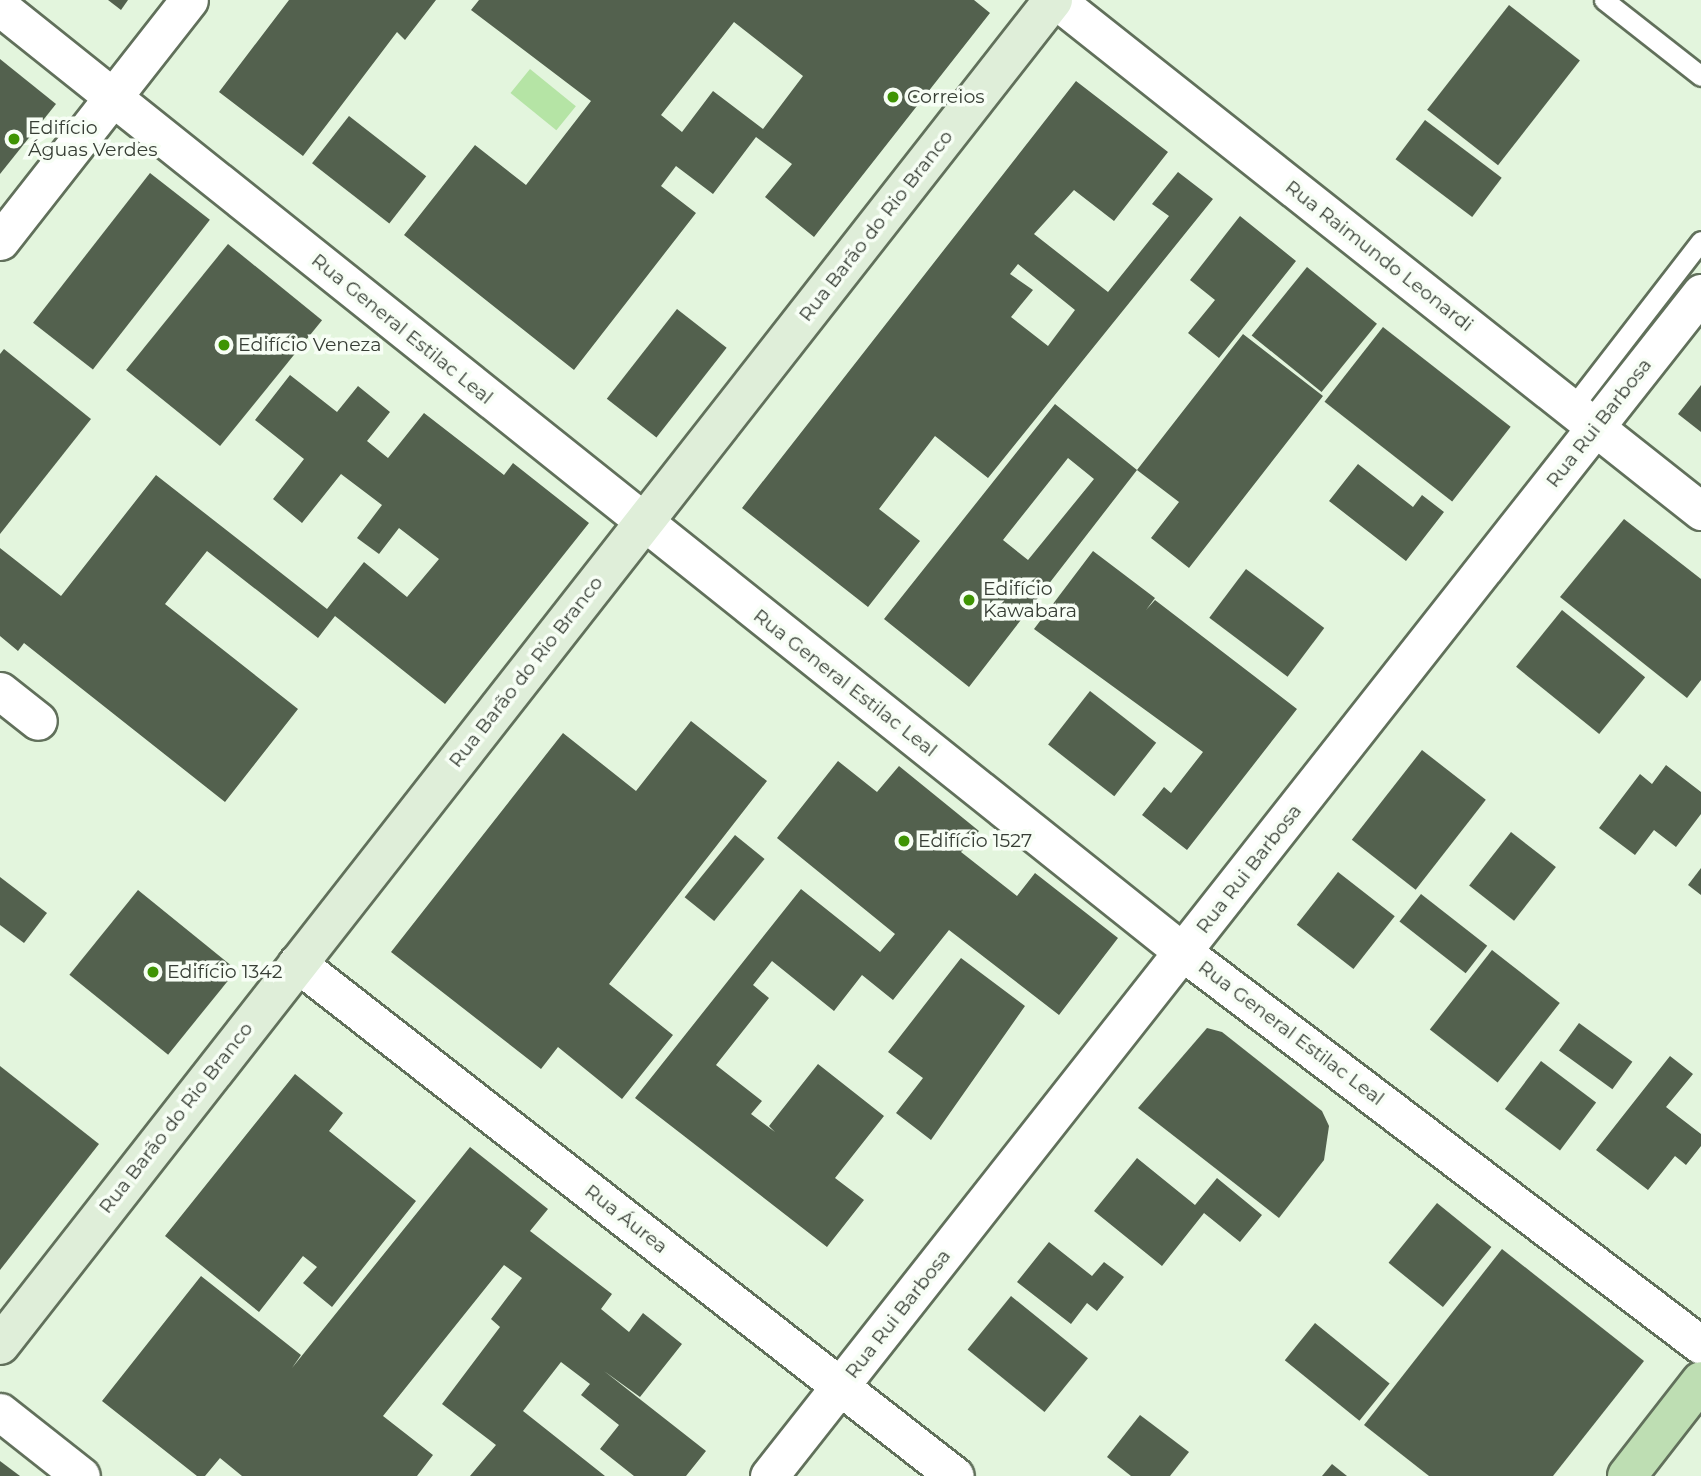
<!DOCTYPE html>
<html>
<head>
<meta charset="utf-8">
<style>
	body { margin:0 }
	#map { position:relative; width:1701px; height:1476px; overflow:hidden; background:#e3f5dd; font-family:Montserrat,sans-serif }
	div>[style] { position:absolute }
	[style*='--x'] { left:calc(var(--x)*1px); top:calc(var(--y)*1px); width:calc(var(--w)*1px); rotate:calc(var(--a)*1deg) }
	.water>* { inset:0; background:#b5e4a5; transform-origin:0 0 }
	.building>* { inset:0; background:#53614e; transform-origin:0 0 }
	.roads { filter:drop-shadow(2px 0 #61705b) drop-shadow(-2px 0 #61705b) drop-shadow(0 2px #61705b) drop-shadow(0 -2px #61705b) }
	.lane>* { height:19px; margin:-9.5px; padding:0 9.5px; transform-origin:9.5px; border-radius:9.5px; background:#fff }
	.street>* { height:37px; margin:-18.5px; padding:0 18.5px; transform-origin:18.5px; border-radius:18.5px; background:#fff }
	.secondary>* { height:38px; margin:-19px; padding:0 19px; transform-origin:19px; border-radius:19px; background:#dfeed9 }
	.primary>* { height:38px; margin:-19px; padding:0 19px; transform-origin:19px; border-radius:19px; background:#bedeb3 }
	.dots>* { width:19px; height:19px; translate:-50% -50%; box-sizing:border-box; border:4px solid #f7fef5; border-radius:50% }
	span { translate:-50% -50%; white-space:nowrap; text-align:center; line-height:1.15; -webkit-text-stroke:7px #f7fef5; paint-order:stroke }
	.poi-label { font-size:19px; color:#373e35 }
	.left { translate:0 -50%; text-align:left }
	.street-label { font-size:19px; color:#373e35 }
</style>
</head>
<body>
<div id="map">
	<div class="water">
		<div style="left:530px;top:69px;width:59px;height:31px;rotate:39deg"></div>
	</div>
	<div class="building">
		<div style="clip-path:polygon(108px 0,128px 0,121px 10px)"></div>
		<div style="clip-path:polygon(289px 0,436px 0,405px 40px,397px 32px,303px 156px,219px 92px)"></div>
		<div style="clip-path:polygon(evenodd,479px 0,974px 0,990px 13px,814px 237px,765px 197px,792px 164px,756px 137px,713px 194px,676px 166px,661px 186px,696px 213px,574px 370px,404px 235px,475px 145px,526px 185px,591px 101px,471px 10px,479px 0,734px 22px,803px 76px,763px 129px,713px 91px,682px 132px,661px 115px,734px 22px)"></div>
		<div style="left:1509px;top:5px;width:90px;height:133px;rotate:38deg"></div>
		<div style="clip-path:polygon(0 59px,56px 104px,0 174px)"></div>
		<div style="clip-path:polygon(evenodd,1076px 81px,1168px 152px,1114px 221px,1074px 190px,1034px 234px,1108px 292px,1169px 216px,1152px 204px,1178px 172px,1213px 199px,988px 478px,935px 436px,879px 509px,920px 541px,868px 607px,742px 508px,1076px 81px,1018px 264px,1075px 310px,1048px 346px,1011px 317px,1033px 290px,1010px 274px,1018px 264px)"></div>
		<div style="left:349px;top:116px;width:98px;height:60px;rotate:38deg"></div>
		<div style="left:1425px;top:120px;width:96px;height:49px;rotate:37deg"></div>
		<div style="left:150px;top:173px;width:76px;height:190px;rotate:38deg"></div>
		<div style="clip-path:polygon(1240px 216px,1296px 261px,1219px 358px,1188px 333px,1215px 300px,1190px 280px)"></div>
		<div style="left:228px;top:244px;width:121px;height:162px;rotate:39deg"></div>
		<div style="left:1307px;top:267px;width:90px;height:88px;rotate:39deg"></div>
		<div style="left:677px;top:309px;width:63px;height:114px;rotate:38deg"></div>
		<div style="left:1383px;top:327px;width:162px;height:95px;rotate:38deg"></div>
		<div style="clip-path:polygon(1243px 334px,1323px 396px,1189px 568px,1151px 538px,1179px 502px,1137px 470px)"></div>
		<div style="clip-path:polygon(4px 349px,91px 419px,0 534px,0 354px)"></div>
		<div style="clip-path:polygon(290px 375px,337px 412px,358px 386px,390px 412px,367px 441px,388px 458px,424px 413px,504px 475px,513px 463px,589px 523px,445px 704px,335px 616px,318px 638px,207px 551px,165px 604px,298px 709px,225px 802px,24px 643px,18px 651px,0 636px,0 548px,61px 596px,156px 475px,327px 609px,364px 562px,407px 597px,439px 559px,399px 528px,379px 554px,357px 538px,382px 505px,341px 474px,302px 523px,273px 499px,304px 459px,255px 420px)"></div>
		<div style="clip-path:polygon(1701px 385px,1701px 432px,1678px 414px)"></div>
		<div style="clip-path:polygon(evenodd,1055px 404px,1137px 470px,969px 687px,884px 619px,1055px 404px,1068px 458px,1094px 479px,1028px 560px,1003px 540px,1068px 458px)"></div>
		<div style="clip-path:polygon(1358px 464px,1413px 507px,1422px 495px,1444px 512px,1406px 561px,1329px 501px)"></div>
		<div style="clip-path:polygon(1624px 519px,1701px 579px,1701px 680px,1687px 698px,1560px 597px)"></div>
		<div style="clip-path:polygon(1093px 551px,1155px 598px,1146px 610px,1155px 600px,1297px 709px,1187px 850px,1142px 815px,1164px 787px,1171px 793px,1203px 752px,1034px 629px)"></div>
		<div style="left:1246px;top:569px;width:98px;height:61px;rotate:37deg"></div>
		<div style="left:1562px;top:610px;width:107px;height:73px;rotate:39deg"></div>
		<div style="left:1090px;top:691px;width:84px;height:68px;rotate:38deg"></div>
		<div style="clip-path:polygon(691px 721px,767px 781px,609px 984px,673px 1035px,622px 1099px,558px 1047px,541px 1069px,391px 952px,563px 733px,636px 791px)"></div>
		<div style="left:1422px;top:750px;width:81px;height:114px;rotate:38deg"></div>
		<div style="clip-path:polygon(838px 761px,877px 792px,899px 766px,979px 831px,961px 852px,1017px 896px,1035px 873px,1118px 938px,1059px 1015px,949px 930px,893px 1000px,862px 975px,834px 1011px,772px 961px,753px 985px,769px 998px,716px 1065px,762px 1101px,751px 1114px,775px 1132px,769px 1126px,818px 1064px,884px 1116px,835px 1178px,864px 1200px,827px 1247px,635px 1098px,801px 889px,880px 952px,895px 934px,777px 838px)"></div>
		<div style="clip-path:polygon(1666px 765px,1701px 792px,1701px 814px,1676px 847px,1654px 830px,1635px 855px,1599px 828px,1640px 774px,1652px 784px)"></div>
		<div style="left:1511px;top:832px;width:57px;height:68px;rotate:38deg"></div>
		<div style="left:735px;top:835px;width:38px;height:80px;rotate:39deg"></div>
		<div style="clip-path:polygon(1701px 868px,1701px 895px,1688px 885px)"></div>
		<div style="left:1338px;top:872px;width:72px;height:67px;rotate:38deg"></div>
		<div style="clip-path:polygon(0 877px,47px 913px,24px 943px,0 925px)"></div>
		<div style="left:138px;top:890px;width:127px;height:109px;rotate:39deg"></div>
		<div style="left:1421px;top:894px;width:84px;height:35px;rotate:38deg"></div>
		<div style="left:1492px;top:950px;width:86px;height:101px;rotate:38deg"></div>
		<div style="clip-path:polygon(961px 958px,1025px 1006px,931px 1140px,896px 1113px,923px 1078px,888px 1052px)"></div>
		<div style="left:1579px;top:1023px;width:66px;height:34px;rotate:36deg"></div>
		<div style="clip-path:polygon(1207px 1028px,1222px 1032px,1322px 1111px,1329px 1126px,1324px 1160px,1279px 1218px,1138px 1108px)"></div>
		<div style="clip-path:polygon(1670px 1056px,1693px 1074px,1666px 1107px,1701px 1134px,1701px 1146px,1686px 1165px,1675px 1156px,1648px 1190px,1596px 1150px)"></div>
		<div style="left:1541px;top:1061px;width:69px;height:60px;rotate:37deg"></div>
		<div style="clip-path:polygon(0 1066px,99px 1144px,0 1270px)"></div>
		<div style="clip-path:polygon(295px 1074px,343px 1113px,329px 1131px,416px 1201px,332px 1307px,303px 1283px,317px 1267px,303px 1256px,259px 1312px,165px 1236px)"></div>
		<div style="clip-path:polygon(470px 1147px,548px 1209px,530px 1231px,612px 1294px,601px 1309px,629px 1332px,643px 1313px,682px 1344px,640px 1397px,604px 1371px,706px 1451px,686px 1476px,634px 1476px,600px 1449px,619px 1425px,581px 1395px,590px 1384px,561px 1362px,523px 1411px,605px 1476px,470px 1476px,496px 1445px,442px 1404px,500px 1327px,491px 1319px,522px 1278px,504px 1265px,383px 1416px,433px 1455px,417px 1476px,242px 1476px,220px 1458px,205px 1476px,197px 1476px,102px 1401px,201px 1276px,301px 1355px,292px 1368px)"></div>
		<div style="clip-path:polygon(1137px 1158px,1195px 1205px,1217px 1178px,1262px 1215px,1240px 1242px,1204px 1213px,1162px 1266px,1094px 1211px)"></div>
		<div style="left:1437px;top:1203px;width:70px;height:77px;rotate:39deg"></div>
		<div style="clip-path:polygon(1049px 1242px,1092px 1276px,1104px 1262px,1124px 1277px,1097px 1311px,1087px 1303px,1071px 1324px,1017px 1282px)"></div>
		<div style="clip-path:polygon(1502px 1249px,1644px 1361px,1553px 1476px,1429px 1476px,1364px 1425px)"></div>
		<div style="left:1011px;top:1296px;width:99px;height:69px;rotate:39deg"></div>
		<div style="left:1315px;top:1323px;width:96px;height:48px;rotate:39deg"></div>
		<div style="clip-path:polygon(1140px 1415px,1189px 1452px,1170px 1476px,1131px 1476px,1107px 1457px)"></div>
		<div style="clip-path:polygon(0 1461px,20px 1476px,0 1476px)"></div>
		<div style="clip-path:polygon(1332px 1464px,1347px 1476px,1322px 1476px)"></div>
	</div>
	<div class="roads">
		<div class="lane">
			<div style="--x:1604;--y:0;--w:123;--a:38.1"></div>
			<div style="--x:1571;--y:409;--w:212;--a:-52.3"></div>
		</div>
		<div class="street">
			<div style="--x:1056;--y:0;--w:823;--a:38.39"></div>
			<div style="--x:0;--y:7;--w:1514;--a:38.62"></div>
			<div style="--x:1183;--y:952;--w:650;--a:37.19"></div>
			<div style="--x:0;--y:241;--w:306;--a:-51.9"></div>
			<div style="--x:0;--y:691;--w:48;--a:38.3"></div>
			<div style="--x:297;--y:963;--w:834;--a:37.94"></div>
			<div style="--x:0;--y:1412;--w:103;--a:38.3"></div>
			<div style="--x:769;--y:1476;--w:1506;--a:-51.77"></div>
		</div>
		<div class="secondary">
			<div style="--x:0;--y:1345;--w:1708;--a:-51.94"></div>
		</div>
		<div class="primary">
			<div style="--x:1627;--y:1476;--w:120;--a:-52.1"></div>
		</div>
	</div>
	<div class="dots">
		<div style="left:893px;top:97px;background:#3e9403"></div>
		<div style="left:14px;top:139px;background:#3e9403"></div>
		<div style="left:224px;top:345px;background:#3e9403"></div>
		<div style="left:969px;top:600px;background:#3e9403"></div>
		<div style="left:904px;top:841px;background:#3e9403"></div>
		<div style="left:153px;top:972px;background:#3e9403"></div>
	</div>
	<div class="poi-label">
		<span class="left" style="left:907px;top:97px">Correios</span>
		<span class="left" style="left:28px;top:139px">Edifício<br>Águas Verdes</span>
		<span class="left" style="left:238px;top:345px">Edifício Veneza</span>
		<span class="left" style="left:983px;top:600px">Edifício<br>Kawabara</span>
		<span class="left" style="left:918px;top:841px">Edifício 1527</span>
		<span class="left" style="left:167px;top:972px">Edifício 1342</span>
	</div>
	<div class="street-label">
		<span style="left:876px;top:226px;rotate:-52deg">Rua Barão do Rio Branco</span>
		<span style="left:1379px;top:256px;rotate:38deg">Rua Raimundo Leonardi</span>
		<span style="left:402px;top:329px;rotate:39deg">Rua General Estilac Leal</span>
		<span style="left:1599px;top:423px;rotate:-52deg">Rua Rui Barbosa</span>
		<span style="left:526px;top:672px;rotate:-52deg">Rua Barão do Rio Branco</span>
		<span style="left:845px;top:683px;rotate:38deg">Rua General Estilac Leal</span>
		<span style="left:1249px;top:869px;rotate:-52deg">Rua Rui Barbosa</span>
		<span style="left:1291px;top:1033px;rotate:37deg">Rua General Estilac Leal</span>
		<span style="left:176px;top:1118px;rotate:-52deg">Rua Barão do Rio Branco</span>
		<span style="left:626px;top:1219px;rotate:38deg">Rua Áurea</span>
		<span style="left:898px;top:1314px;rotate:-52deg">Rua Rui Barbosa</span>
	</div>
</div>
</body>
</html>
